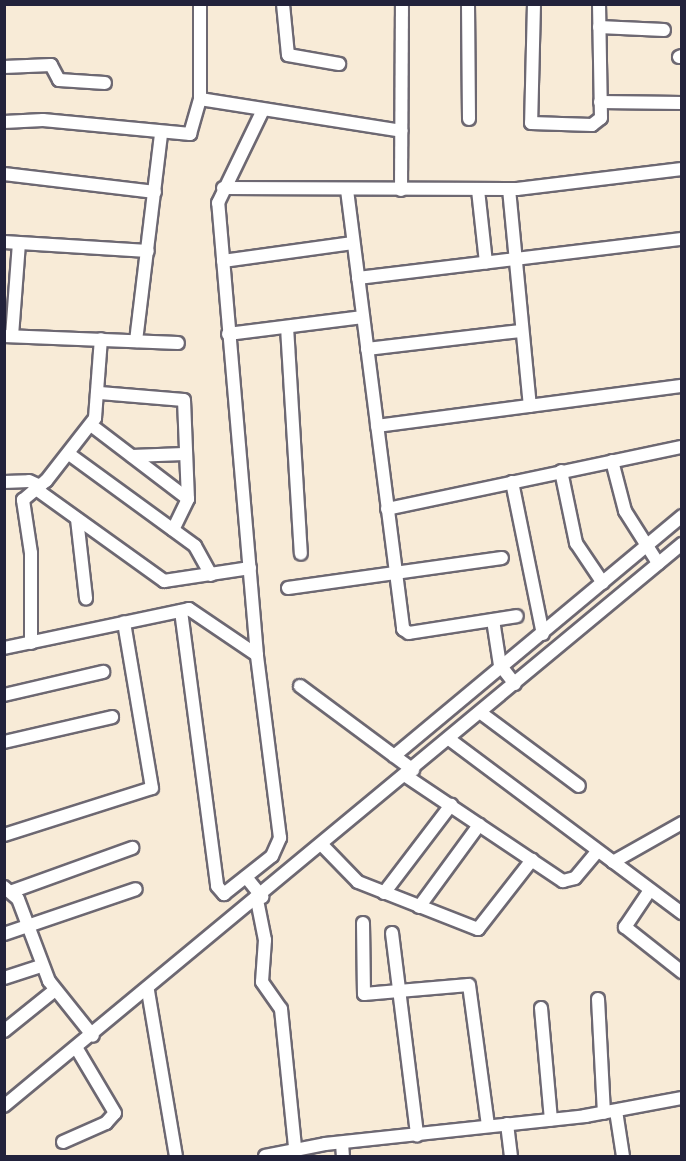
<!DOCTYPE html>
<html>
<head>
<meta charset="utf-8">
<style>
	body { margin:0 }
	#map { position:relative; width:686px; height:1161px; overflow:hidden; background:#f8ebd7; font-family:Sriracha,sans-serif }
	div>[style] { position:absolute }
	[style*='--x'] { left:calc(var(--x)*1px); top:calc(var(--y)*1px); width:calc(var(--w)*1px); rotate:calc(var(--a)*1deg) }
	.roads { filter:drop-shadow(2px 0 #6d6872) drop-shadow(-2px 0 #6d6872) drop-shadow(0 2px #6d6872) drop-shadow(0 -2px #6d6872) }
	.minor>* { height:12px; margin:-6px; padding:0 6px; transform-origin:6px; border-radius:6px; background:#fff }
	span { translate:-50% -50%; white-space:nowrap; text-align:center; line-height:1.15; -webkit-text-stroke:4.5px #fbf7ec; paint-order:stroke }
	.frame { position:absolute; inset:0; border:6px solid #22223b; pointer-events:none }
</style>
</head>
<body>
<div id="map">
	<div class="roads">
		<div class="minor">
			<div style="--x:283;--y:4;--w:51;--a:84.4"></div>
			<div style="--x:288;--y:55;--w:52;--a:10"></div>
			<div style="--x:468;--y:4;--w:115;--a:89.5"></div>
			<div style="--x:534;--y:4;--w:119;--a:91.4"></div>
			<div style="--x:531;--y:123;--w:61;--a:1.9"></div>
			<div style="--x:592;--y:125;--w:11;--a:-38"></div>
			<div style="--x:601;--y:118;--w:114;--a:-91"></div>
			<div style="--x:599;--y:27;--w:65;--a:2.6"></div>
			<div style="--x:679;--y:57;--w:3;--a:-18"></div>
			<div style="--x:4;--y:67;--w:47;--a:-2.4"></div>
			<div style="--x:51;--y:65;--w:17;--a:62"></div>
			<div style="--x:59;--y:80;--w:46;--a:3.7"></div>
			<div style="--x:200;--y:99;--w:204;--a:9"></div>
			<div style="--x:600;--y:102;--w:82;--a:0.7"></div>
			<div style="--x:4;--y:122;--w:39;--a:-3"></div>
			<div style="--x:43;--y:120;--w:148;--a:5.4"></div>
			<div style="--x:190;--y:134;--w:36;--a:-74"></div>
			<div style="--x:200;--y:99;--w:95;--a:-90"></div>
			<div style="--x:4;--y:174;--w:152;--a:6.8"></div>
			<div style="--x:223;--y:188;--w:294;--a:0.2"></div>
			<div style="--x:517;--y:189;--w:166;--a:-6.9"></div>
			<div style="--x:509;--y:189;--w:218;--a:84.5"></div>
			<div style="--x:347;--y:190;--w:443;--a:82.7"></div>
			<div style="--x:403;--y:629;--w:7;--a:34"></div>
			<div style="--x:409;--y:633;--w:109;--a:-8.9"></div>
			<div style="--x:401;--y:190;--w:186;--a:-89.7"></div>
			<div style="--x:478;--y:190;--w:73;--a:83.7"></div>
			<div style="--x:4;--y:242;--w:144;--a:3.6"></div>
			<div style="--x:223;--y:261;--w:131;--a:-7.9"></div>
			<div style="--x:358;--y:278;--w:326;--a:-6.9"></div>
			<div style="--x:287;--y:327;--w:227;--a:86.5"></div>
			<div style="--x:228;--y:334;--w:136;--a:-7.2"></div>
			<div style="--x:4;--y:336;--w:174;--a:2.3"></div>
			<div style="--x:12;--y:336;--w:93;--a:-85.7"></div>
			<div style="--x:136;--y:341;--w:209;--a:-83.1"></div>
			<div style="--x:367;--y:349;--w:155;--a:-6.7"></div>
			<div style="--x:100;--y:393;--w:84;--a:4.8"></div>
			<div style="--x:184;--y:400;--w:99;--a:87.7"></div>
			<div style="--x:188;--y:499;--w:34;--a:116"></div>
			<div style="--x:91;--y:425;--w:122;--a:37.3"></div>
			<div style="--x:377;--y:426;--w:308;--a:-7.5"></div>
			<div style="--x:69;--y:454;--w:156;--a:36.1"></div>
			<div style="--x:195;--y:546;--w:33;--a:61"></div>
			<div style="--x:132;--y:456;--w:52;--a:-2.2"></div>
			<div style="--x:612;--y:461;--w:52;--a:75.4"></div>
			<div style="--x:625;--y:511;--w:62;--a:57.6"></div>
			<div style="--x:561;--y:471;--w:74;--a:78.2"></div>
			<div style="--x:576;--y:543;--w:48;--a:56"></div>
			<div style="--x:4;--y:482;--w:25;--a:-2"></div>
			<div style="--x:29;--y:481;--w:12;--a:24"></div>
			<div style="--x:512;--y:482;--w:155;--a:78.5"></div>
			<div style="--x:36;--y:489;--w:158;--a:35.7"></div>
			<div style="--x:164;--y:581;--w:87;--a:-8.6"></div>
			<div style="--x:387;--y:509;--w:301;--a:-11.9"></div>
			<div style="--x:77;--y:519;--w:80;--a:83.5"></div>
			<div style="--x:288;--y:588;--w:216;--a:-8"></div>
			<div style="--x:181;--y:611;--w:277;--a:82.5"></div>
			<div style="--x:217;--y:886;--w:11;--a:49"></div>
			<div style="--x:224;--y:894;--w:61;--a:-38.4"></div>
			<div style="--x:272;--y:856;--w:20;--a:-66"></div>
			<div style="--x:280;--y:838;--w:184;--a:-97.2"></div>
			<div style="--x:257;--y:655;--w:454;--a:-94.9"></div>
			<div style="--x:218;--y:203;--w:101;--a:-64.2"></div>
			<div style="--x:493;--y:620;--w:46;--a:81.2"></div>
			<div style="--x:500;--y:665;--w:24;--a:52"></div>
			<div style="--x:31;--y:643;--w:90;--a:-90"></div>
			<div style="--x:31;--y:553;--w:54;--a:-98.6"></div>
			<div style="--x:23;--y:500;--w:30;--a:-40"></div>
			<div style="--x:46;--y:481;--w:80;--a:-52.1"></div>
			<div style="--x:95;--y:418;--w:79;--a:-85.7"></div>
			<div style="--x:4;--y:648;--w:189;--a:-11.9"></div>
			<div style="--x:189;--y:609;--w:82;--a:34.1"></div>
			<div style="--x:300;--y:686;--w:141;--a:36.6"></div>
			<div style="--x:4;--y:695;--w:102;--a:-13.1"></div>
			<div style="--x:481;--y:713;--w:122;--a:36.7"></div>
			<div style="--x:449;--y:739;--w:291;--a:36.8"></div>
			<div style="--x:4;--y:742;--w:111;--a:-13"></div>
			<div style="--x:394;--y:756;--w:375;--a:-39.8"></div>
			<div style="--x:406;--y:776;--w:189;--a:33.8"></div>
			<div style="--x:563;--y:881;--w:12;--a:-14"></div>
			<div style="--x:575;--y:878;--w:35;--a:-50"></div>
			<div style="--x:4;--y:835;--w:155;--a:-17.6"></div>
			<div style="--x:152;--y:788;--w:168;--a:-99.6"></div>
			<div style="--x:323;--y:846;--w:50;--a:45.8"></div>
			<div style="--x:358;--y:882;--w:129;--a:21.4"></div>
			<div style="--x:478;--y:929;--w:88;--a:-52"></div>
			<div style="--x:613;--y:862;--w:79;--a:-29.5"></div>
			<div style="--x:246;--y:877;--w:26;--a:51"></div>
			<div style="--x:4;--y:887;--w:18;--a:41"></div>
			<div style="--x:18;--y:899;--w:88;--a:69.3"></div>
			<div style="--x:49;--y:981;--w:70;--a:51.3"></div>
			<div style="--x:650;--y:890;--w:45;--a:124"></div>
			<div style="--x:625;--y:927;--w:73;--a:38.3"></div>
			<div style="--x:13;--y:891;--w:127;--a:-19.9"></div>
			<div style="--x:384;--y:893;--w:111;--a:-52.7"></div>
			<div style="--x:257;--y:900;--w:41;--a:78.7"></div>
			<div style="--x:265;--y:940;--w:42;--a:94.1"></div>
			<div style="--x:262;--y:982;--w:33;--a:55"></div>
			<div style="--x:281;--y:1009;--w:140;--a:84.2"></div>
			<div style="--x:419;--y:907;--w:102;--a:-53.8"></div>
			<div style="--x:363;--y:923;--w:71;--a:89.2"></div>
			<div style="--x:364;--y:994;--w:105;--a:-4.9"></div>
			<div style="--x:469;--y:985;--w:142;--a:82.3"></div>
			<div style="--x:392;--y:933;--w:204;--a:82.9"></div>
			<div style="--x:4;--y:934;--w:139;--a:-18.8"></div>
			<div style="--x:4;--y:978;--w:38;--a:-18"></div>
			<div style="--x:148;--y:991;--w:167;--a:80.4"></div>
			<div style="--x:598;--y:999;--w:114;--a:87"></div>
			<div style="--x:541;--y:1008;--w:112;--a:84.9"></div>
			<div style="--x:4;--y:1031;--w:65;--a:-38.8"></div>
			<div style="--x:4;--y:1106;--w:881;--a:-39.66"></div>
			<div style="--x:616;--y:1111;--w:46;--a:81.2"></div>
			<div style="--x:507;--y:1124;--w:32;--a:83"></div>
			<div style="--x:63;--y:1142;--w:47;--a:-23.8"></div>
			<div style="--x:106;--y:1123;--w:13;--a:-48"></div>
			<div style="--x:115;--y:1113;--w:74;--a:-120.7"></div>
			<div style="--x:342;--y:1143;--w:13;--a:86"></div>
			<div style="--x:265;--y:1156;--w:61;--a:-11.3"></div>
			<div style="--x:325;--y:1144;--w:262;--a:-6.1"></div>
			<div style="--x:585;--y:1116;--w:99;--a:-10.5"></div>
		</div>
	</div>
	<div class="frame"></div>
</div>
</body>
</html>
